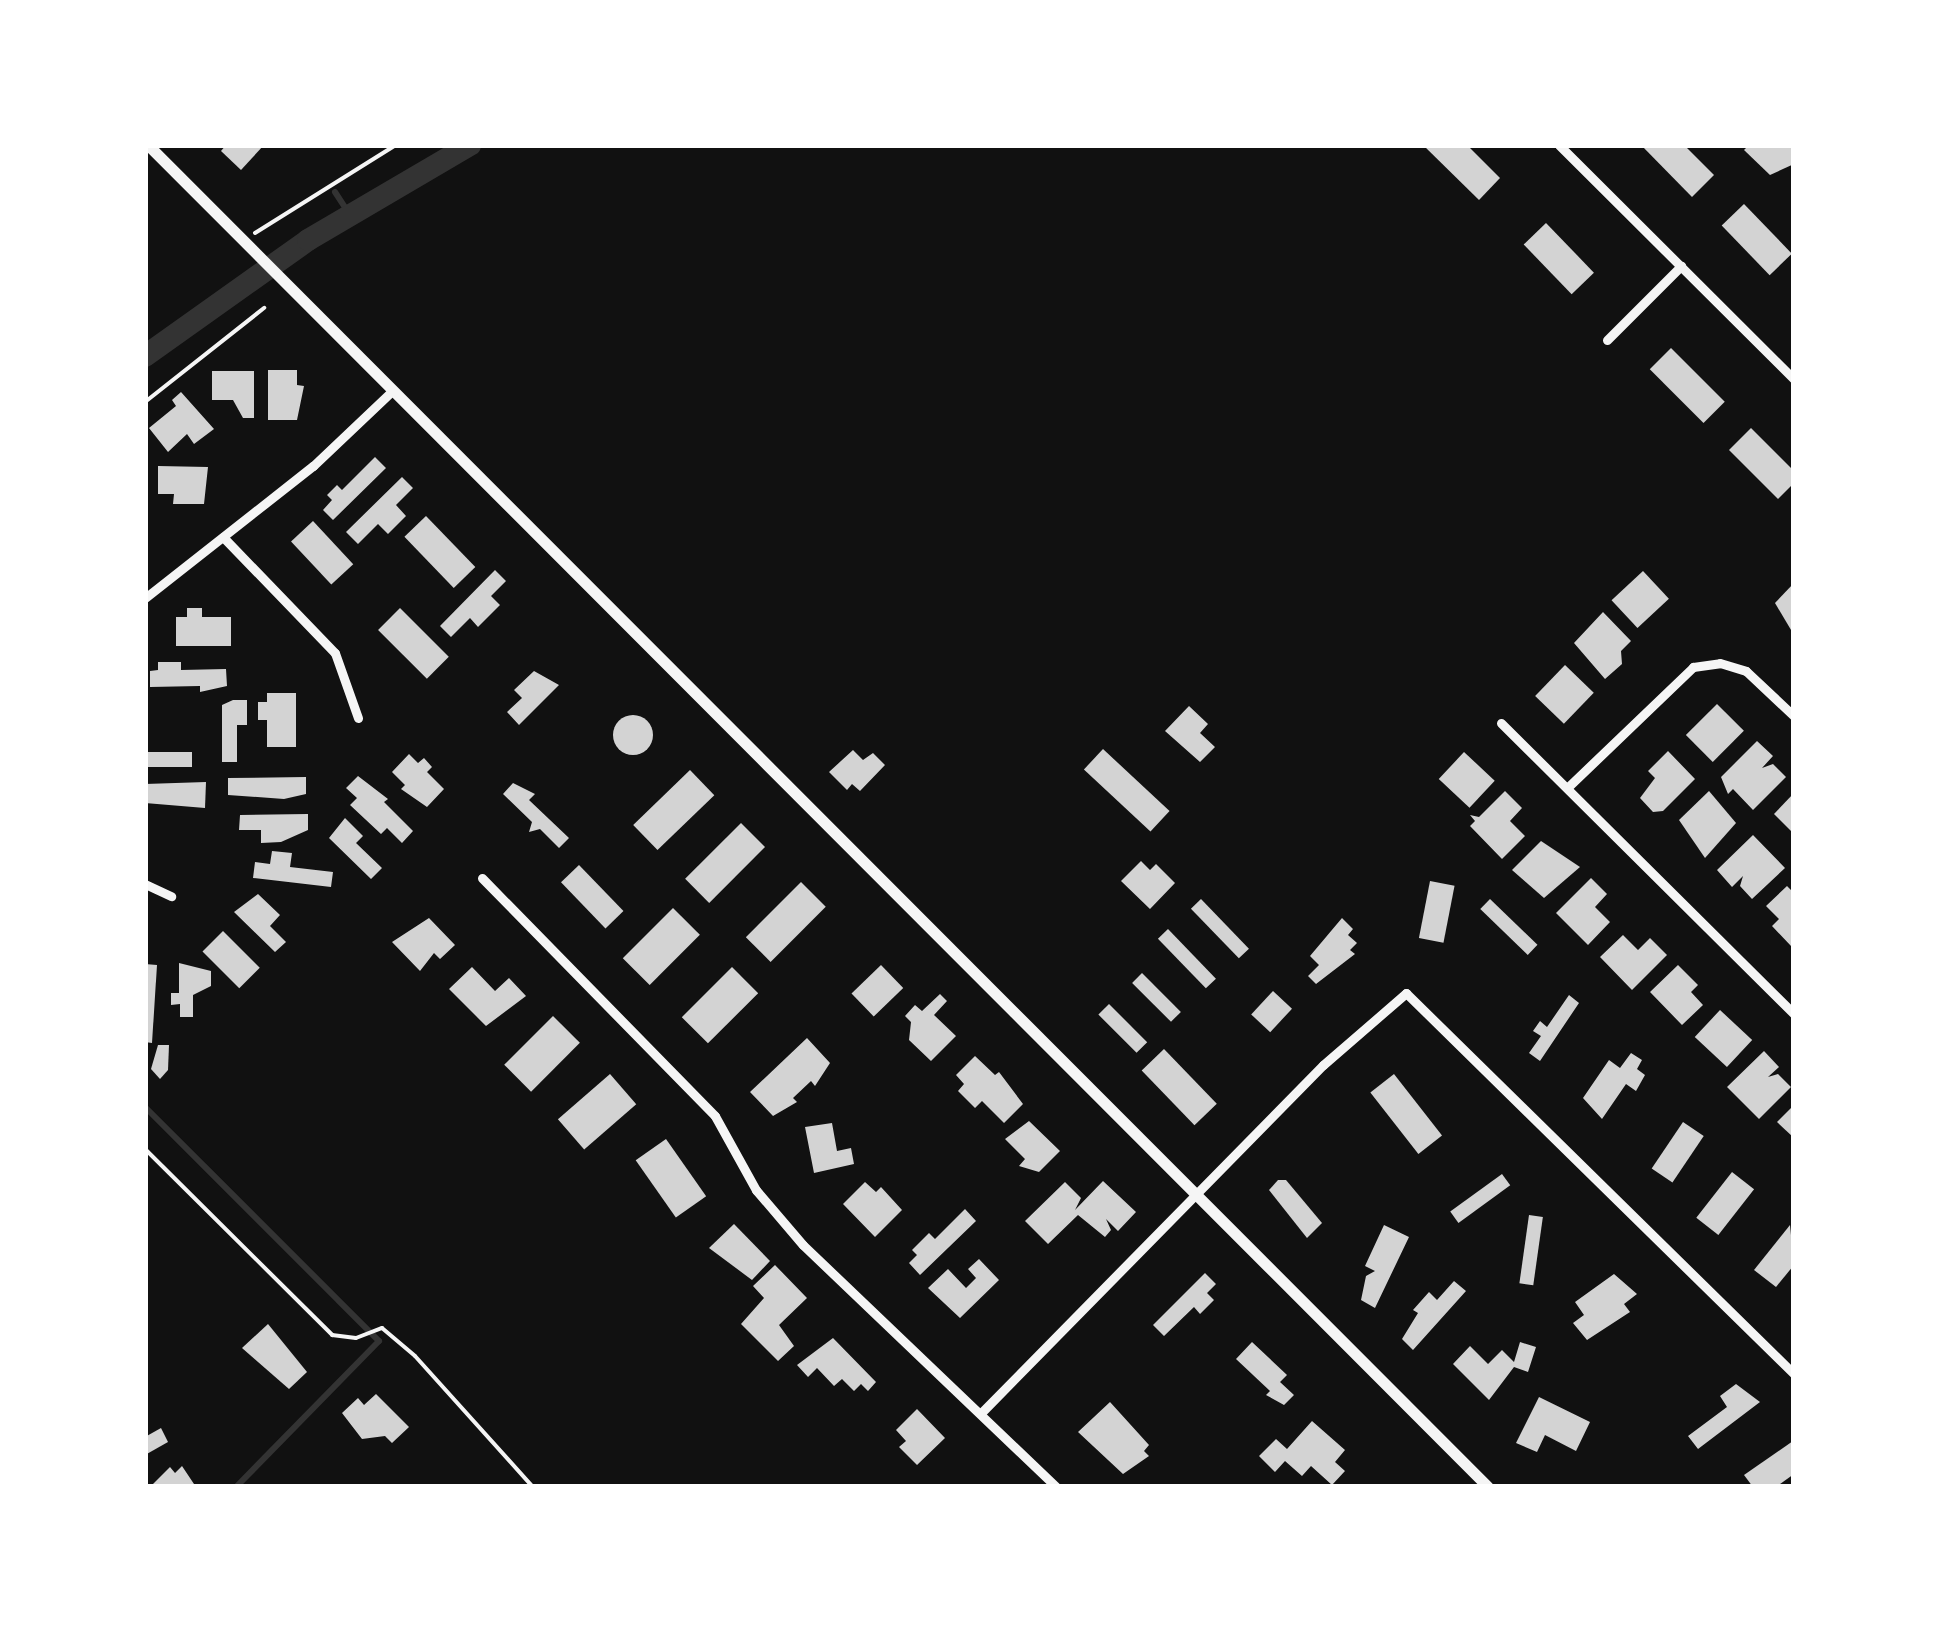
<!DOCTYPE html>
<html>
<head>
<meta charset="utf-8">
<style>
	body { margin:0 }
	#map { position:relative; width:1939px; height:1632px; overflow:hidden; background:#111; font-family:Manrope,sans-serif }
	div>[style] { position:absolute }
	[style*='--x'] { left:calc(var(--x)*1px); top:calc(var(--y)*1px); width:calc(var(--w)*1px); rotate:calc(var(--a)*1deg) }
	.stream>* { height:6px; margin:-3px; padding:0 3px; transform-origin:3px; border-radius:3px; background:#333 }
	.canal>* { height:22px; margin:-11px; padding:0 11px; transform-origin:11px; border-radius:11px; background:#333 }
	.building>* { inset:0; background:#d3d3d3; transform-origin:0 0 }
	.round { border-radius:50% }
	.path>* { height:4px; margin:-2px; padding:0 2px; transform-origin:2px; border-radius:2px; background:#f5f5f5 }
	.minor>* { height:9px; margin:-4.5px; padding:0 4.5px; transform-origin:4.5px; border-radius:4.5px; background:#f5f5f5 }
	.tertiary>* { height:11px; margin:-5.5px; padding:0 5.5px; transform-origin:5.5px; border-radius:5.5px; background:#f5f5f5 }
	span { translate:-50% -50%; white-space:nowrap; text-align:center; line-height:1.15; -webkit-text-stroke:8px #fff; paint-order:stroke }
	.frame { position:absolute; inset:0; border:148px solid #fff; pointer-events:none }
</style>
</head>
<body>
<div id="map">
	<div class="stream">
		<div style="--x:456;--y:145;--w:6;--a:59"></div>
		<div style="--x:335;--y:192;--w:27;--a:57"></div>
		<div style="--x:145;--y:1107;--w:331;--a:45"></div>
		<div style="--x:379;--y:1341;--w:204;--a:134.4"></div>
	</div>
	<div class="canal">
		<div style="--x:145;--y:356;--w:200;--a:-35.4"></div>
		<div style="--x:308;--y:240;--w:188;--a:-30.4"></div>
	</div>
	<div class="building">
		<div style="clip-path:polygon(226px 145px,264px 145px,241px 170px,221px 151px)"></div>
		<div style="clip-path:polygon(1423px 145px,1467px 145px,1500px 178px,1479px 200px)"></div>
		<div style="clip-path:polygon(1641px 145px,1684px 145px,1714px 175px,1692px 197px)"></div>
		<div style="clip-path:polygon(1749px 145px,1794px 145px,1794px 164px,1770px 175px,1744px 150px)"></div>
		<div style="left:1744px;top:204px;width:69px;height:31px;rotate:46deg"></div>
		<div style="left:1546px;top:223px;width:69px;height:31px;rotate:46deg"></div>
		<div style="left:1671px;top:348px;width:76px;height:30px;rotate:45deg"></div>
		<div style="clip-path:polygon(268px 370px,297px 370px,297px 385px,304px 386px,297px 420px,268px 420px)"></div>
		<div style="clip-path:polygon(212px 371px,254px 371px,254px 418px,243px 418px,233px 400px,212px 400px)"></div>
		<div style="clip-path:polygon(181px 392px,214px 429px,194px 444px,187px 434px,168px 452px,149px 428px,176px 406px,172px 400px)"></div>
		<div style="clip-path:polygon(1751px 428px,1794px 471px,1794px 483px,1778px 499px,1729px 450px)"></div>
		<div style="clip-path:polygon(375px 457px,386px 468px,333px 520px,323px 510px,332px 500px,327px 495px,337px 485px,342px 490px)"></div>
		<div style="clip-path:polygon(158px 466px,208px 467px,204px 504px,173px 504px,174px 494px,158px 494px)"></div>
		<div style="clip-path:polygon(402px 477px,413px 488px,396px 505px,406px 516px,388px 534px,378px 524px,358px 544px,346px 532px)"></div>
		<div style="left:426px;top:516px;width:71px;height:30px;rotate:46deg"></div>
		<div style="left:313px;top:521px;width:59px;height:30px;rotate:47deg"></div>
		<div style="clip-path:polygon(495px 570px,506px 581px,491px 596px,500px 605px,478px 627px,470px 618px,451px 637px,440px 626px)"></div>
		<div style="left:1643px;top:571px;width:38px;height:43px;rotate:47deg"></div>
		<div style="clip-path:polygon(1794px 583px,1794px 635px,1775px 603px)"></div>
		<div style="clip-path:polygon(187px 608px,202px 608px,202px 617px,231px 617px,231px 646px,176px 646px,176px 617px,187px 617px)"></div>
		<div style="left:400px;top:608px;width:69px;height:31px;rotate:45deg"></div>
		<div style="clip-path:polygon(1603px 612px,1631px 641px,1621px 651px,1622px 664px,1605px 679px,1574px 643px)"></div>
		<div style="clip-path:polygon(158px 662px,181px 662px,181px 670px,226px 669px,227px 686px,200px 692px,200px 686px,150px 687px,150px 671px,158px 670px)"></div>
		<div style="left:1565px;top:665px;width:40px;height:43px;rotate:44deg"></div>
		<div style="clip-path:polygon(534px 671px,559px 685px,519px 725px,507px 712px,522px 698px,514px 690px)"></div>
		<div style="clip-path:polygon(267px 693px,296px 693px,296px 747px,267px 747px,267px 720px,258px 720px,258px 702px,267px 702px)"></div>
		<div style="clip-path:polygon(233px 700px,247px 700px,247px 725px,237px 725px,237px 762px,222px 762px,222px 705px)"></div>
		<div style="left:1717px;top:704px;width:38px;height:44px;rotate:45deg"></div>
		<div style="clip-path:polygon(1189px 706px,1208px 724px,1200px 733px,1215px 747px,1200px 762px,1165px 731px)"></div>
		<div class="round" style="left:613px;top:715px;width:40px;height:40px"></div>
		<div style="clip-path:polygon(1757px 741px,1773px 756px,1762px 768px,1773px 764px,1786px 777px,1753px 810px,1733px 789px,1728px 794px,1721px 777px)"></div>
		<div style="left:1103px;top:749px;width:91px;height:28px;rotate:43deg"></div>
		<div style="clip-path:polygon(853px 750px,863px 760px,873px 753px,885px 765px,860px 791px,852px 784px,847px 790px,829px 772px)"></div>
		<div style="clip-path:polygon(1668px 751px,1695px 779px,1663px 811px,1653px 812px,1640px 798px,1655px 778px,1648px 771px)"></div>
		<div style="left:192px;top:752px;width:15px;height:47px;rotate:90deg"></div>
		<div style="left:1464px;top:752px;width:42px;height:37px;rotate:43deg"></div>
		<div style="clip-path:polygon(409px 754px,418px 763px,424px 758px,432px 767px,427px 772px,444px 789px,427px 807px,401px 789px,405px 785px,392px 772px)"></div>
		<div style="left:690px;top:770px;width:35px;height:79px;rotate:46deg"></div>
		<div style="clip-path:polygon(358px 776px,388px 799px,384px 802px,413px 831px,402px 843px,387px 828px,381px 834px,350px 805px,357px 798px,346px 788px)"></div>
		<div style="clip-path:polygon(306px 777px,306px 794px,284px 799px,228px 795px,228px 778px)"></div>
		<div style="clip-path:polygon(206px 782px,205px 808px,145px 803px,145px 784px)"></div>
		<div style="clip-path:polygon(513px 783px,535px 794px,529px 800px,569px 838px,559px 848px,540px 829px,529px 832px,532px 822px,503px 794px)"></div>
		<div style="clip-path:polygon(1505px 791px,1522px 808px,1510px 821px,1525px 836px,1502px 859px,1470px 826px,1475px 821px,1470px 815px,1479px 817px)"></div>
		<div style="clip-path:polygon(1709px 791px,1736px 823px,1705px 858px,1679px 820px)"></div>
		<div style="clip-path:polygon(1794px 793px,1794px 834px,1774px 814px)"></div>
		<div style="clip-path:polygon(308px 814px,308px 830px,281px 842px,261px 843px,261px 830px,239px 830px,240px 815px)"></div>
		<div style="clip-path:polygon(345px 818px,363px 836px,356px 843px,382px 868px,371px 879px,329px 838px)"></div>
		<div style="left:741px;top:823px;width:34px;height:79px;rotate:45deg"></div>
		<div style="clip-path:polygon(1753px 835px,1785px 868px,1752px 899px,1740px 886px,1743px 876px,1732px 887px,1717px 870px)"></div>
		<div style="clip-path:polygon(1541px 841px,1580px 867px,1544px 898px,1512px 870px)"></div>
		<div style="clip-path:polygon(272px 851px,292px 853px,290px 867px,333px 872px,331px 887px,253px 878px,255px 862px,270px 864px)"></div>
		<div style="clip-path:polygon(1141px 861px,1150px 870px,1156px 864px,1175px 883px,1150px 909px,1121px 881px)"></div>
		<div style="left:579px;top:865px;width:64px;height:25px;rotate:46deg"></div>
		<div style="clip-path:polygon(1591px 878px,1607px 894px,1595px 907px,1610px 922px,1588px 945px,1556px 913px)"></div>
		<div style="left:1430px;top:881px;width:25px;height:58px;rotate:11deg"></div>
		<div style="left:801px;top:882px;width:35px;height:78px;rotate:45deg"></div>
		<div style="clip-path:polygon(1787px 886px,1794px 893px,1791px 946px,1772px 926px,1779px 919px,1766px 906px)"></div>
		<div style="clip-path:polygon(258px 894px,280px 915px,270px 926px,286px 942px,275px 952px,234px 912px)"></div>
		<div style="left:1201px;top:899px;width:69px;height:14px;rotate:46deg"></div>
		<div style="left:1490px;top:899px;width:66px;height:14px;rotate:44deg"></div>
		<div style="left:673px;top:908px;width:38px;height:71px;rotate:45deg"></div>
		<div style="clip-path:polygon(429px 918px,455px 945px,440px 959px,434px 953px,420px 971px,392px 942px)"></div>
		<div style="clip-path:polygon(1342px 918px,1353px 929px,1348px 935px,1357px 943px,1350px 950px,1355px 954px,1316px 984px,1308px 976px,1319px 965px,1310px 956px)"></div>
		<div style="left:1168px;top:929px;width:69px;height:14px;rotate:46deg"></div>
		<div style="left:223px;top:931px;width:52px;height:29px;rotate:45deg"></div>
		<div style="clip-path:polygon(1623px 935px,1638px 950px,1650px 938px,1667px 955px,1632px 990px,1600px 957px)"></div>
		<div style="clip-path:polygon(179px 963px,211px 971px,211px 986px,193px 995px,193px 1017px,180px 1017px,180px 1004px,171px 1005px,171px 993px,179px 993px)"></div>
		<div style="clip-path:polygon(145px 964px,157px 965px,152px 1043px,145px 1042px)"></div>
		<div style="left:881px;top:965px;width:32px;height:41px;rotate:46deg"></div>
		<div style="clip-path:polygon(1678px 965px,1698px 985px,1691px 992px,1703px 1005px,1682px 1025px,1650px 992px)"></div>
		<div style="clip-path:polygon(472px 967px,495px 991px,509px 978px,526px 996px,486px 1026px,449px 989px)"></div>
		<div style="left:732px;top:967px;width:37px;height:71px;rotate:45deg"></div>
		<div style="left:1142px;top:973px;width:55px;height:14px;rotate:45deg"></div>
		<div style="left:1273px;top:991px;width:26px;height:32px;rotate:43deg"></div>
		<div style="clip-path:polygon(940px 994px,947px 1001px,934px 1015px,956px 1036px,931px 1061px,909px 1040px,911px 1022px,905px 1016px,915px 1005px,922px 1011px)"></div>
		<div style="clip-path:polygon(1569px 995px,1579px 1003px,1540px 1061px,1529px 1053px,1541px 1036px,1533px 1031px,1540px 1021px,1547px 1027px)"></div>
		<div style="left:1109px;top:1004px;width:54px;height:15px;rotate:45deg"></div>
		<div style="left:1720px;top:1010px;width:44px;height:37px;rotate:43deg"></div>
		<div style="left:553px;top:1016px;width:38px;height:69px;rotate:45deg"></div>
		<div style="clip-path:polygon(807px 1038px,830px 1063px,815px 1086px,811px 1081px,793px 1098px,797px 1102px,773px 1116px,750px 1092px)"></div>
		<div style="clip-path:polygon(158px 1045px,169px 1045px,168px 1070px,160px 1079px,151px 1069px)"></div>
		<div style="left:1164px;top:1049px;width:76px;height:31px;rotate:46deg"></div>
		<div style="clip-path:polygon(1764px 1051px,1779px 1067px,1768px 1077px,1778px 1074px,1791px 1087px,1759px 1119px,1727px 1087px)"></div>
		<div style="clip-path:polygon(1631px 1053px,1642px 1060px,1637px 1069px,1645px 1075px,1636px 1091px,1626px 1084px,1602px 1119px,1583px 1098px,1609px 1060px,1620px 1068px)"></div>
		<div style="clip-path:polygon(975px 1056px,995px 1075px,999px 1072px,1023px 1104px,1004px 1123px,982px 1101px,975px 1108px,958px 1091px,964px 1084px,956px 1075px)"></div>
		<div style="left:610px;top:1074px;width:40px;height:69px;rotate:49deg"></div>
		<div style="left:1394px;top:1074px;width:78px;height:30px;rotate:52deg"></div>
		<div style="clip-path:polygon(1794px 1105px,1794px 1138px,1777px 1122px)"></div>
		<div style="clip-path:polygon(1029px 1121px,1060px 1151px,1039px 1172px,1019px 1166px,1025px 1159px,1005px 1139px)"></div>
		<div style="left:1683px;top:1122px;width:25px;height:56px;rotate:34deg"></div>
		<div style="clip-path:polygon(832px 1123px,837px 1151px,851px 1148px,854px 1164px,814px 1173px,805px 1127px)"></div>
		<div style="left:666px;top:1139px;width:70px;height:37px;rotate:55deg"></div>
		<div style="left:1732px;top:1172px;width:28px;height:58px;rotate:38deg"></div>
		<div style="left:1502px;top:1174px;width:14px;height:64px;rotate:54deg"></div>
		<div style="clip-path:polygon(1278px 1180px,1286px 1180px,1322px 1223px,1307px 1238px,1269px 1190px)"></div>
		<div style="clip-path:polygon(1103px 1181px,1136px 1212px,1118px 1231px,1106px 1219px,1111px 1230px,1105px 1237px,1078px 1215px,1048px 1244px,1025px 1221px,1065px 1182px,1081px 1198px,1075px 1210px)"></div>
		<div style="clip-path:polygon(865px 1182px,876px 1192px,881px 1187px,902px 1210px,875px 1237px,843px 1204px)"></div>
		<div style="clip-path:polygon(965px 1209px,976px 1221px,920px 1275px,909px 1263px,917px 1255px,912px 1250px,929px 1233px,935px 1239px)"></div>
		<div style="left:1529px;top:1215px;width:14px;height:69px;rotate:8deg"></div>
		<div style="clip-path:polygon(734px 1224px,770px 1261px,752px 1280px,709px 1248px)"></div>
		<div style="clip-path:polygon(1384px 1225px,1409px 1237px,1375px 1308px,1361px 1300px,1366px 1276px,1375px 1271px,1365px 1266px)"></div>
		<div style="clip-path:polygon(1790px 1225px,1794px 1265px,1776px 1287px,1754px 1270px)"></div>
		<div style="clip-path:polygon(979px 1259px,999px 1280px,960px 1318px,928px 1288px,948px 1269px,966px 1288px,976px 1278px,968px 1269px)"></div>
		<div style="clip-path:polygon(775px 1265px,807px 1298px,779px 1325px,794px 1346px,778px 1361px,741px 1324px,764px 1298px,753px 1286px)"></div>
		<div style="clip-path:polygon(1205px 1273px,1216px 1284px,1207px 1293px,1214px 1300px,1200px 1314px,1194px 1307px,1164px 1336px,1153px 1325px)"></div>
		<div style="clip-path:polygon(1614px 1274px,1637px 1294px,1624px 1304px,1630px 1312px,1587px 1340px,1573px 1323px,1584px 1315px,1575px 1302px)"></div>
		<div style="clip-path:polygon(1454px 1281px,1466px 1291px,1413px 1350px,1402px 1339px,1418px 1313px,1413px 1310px,1429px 1292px,1437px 1300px)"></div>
		<div style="clip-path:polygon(268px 1324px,307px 1372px,289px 1389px,242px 1348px)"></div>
		<div style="clip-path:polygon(833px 1338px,876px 1382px,868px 1391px,861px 1384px,854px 1391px,842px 1379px,834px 1386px,817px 1368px,808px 1377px,797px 1365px)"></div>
		<div style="clip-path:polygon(1252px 1342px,1287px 1375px,1280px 1382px,1294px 1395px,1284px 1405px,1266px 1395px,1270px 1391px,1236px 1359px)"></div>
		<div style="clip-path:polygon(1520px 1342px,1536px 1347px,1528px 1372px,1514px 1367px,1489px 1400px,1453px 1364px,1470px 1346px,1488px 1364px,1502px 1350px,1514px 1362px)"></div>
		<div style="clip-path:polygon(1736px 1384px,1760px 1402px,1698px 1449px,1688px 1436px,1727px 1407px,1720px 1396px)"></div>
		<div style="clip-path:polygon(376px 1394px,409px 1427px,392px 1443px,385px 1436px,362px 1439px,342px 1413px,358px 1398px,364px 1405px)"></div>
		<div style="clip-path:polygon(1539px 1397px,1590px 1422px,1576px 1451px,1545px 1435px,1537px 1452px,1516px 1443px)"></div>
		<div style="clip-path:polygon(1110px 1402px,1149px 1445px,1144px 1451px,1149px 1456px,1123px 1474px,1078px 1432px)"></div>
		<div style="clip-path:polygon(917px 1409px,945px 1438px,917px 1465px,899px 1447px,906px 1441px,896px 1430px)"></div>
		<div style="clip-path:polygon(1312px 1421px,1345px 1450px,1335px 1462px,1345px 1471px,1332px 1485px,1311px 1466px,1302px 1476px,1285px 1461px,1275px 1472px,1259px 1456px,1276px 1439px,1287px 1449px)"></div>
		<div style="clip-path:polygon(161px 1428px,168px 1442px,145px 1455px,145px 1437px)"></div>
		<div style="clip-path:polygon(1793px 1441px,1794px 1474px,1776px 1487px,1753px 1487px,1744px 1475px)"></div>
		<div style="clip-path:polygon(182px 1466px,196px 1487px,153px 1484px,170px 1467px,175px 1473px)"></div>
	</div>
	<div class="path">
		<div style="--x:255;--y:233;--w:166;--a:-32"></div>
		<div style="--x:145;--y:402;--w:152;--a:-38.3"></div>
		<div style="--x:145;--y:1149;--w:264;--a:44.8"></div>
		<div style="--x:332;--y:1335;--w:24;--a:7"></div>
		<div style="--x:356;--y:1338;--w:28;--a:-21"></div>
		<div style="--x:382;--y:1328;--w:43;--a:40.3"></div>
		<div style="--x:415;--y:1356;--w:176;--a:48"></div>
	</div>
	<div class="minor">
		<div style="--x:1559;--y:145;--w:332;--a:44.9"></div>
		<div style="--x:1607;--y:340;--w:105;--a:-45"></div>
		<div style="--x:223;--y:537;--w:161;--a:46"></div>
		<div style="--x:335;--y:653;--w:69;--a:70.5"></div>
		<div style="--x:145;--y:598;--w:214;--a:-38.2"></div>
		<div style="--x:313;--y:466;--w:109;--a:-43.5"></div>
		<div style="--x:1501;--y:723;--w:413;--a:44.8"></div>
		<div style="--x:1567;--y:788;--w:175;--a:-43.8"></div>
		<div style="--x:1693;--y:667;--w:27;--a:-8"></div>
		<div style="--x:1720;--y:663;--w:27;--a:17"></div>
		<div style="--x:1746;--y:671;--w:66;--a:43.2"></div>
		<div style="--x:482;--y:878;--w:333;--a:45.6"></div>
		<div style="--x:715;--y:1116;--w:85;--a:61"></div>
		<div style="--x:756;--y:1190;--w:72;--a:49.5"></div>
		<div style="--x:803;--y:1245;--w:350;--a:43.7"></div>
		<div style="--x:145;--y:884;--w:29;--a:25"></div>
		<div style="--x:981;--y:1413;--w:488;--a:-45.5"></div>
		<div style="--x:1323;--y:1065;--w:110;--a:-40.9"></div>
		<div style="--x:1406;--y:993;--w:544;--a:44.48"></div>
	</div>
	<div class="tertiary">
		<div style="--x:148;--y:145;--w:1896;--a:45.04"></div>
	</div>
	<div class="frame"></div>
</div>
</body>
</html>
